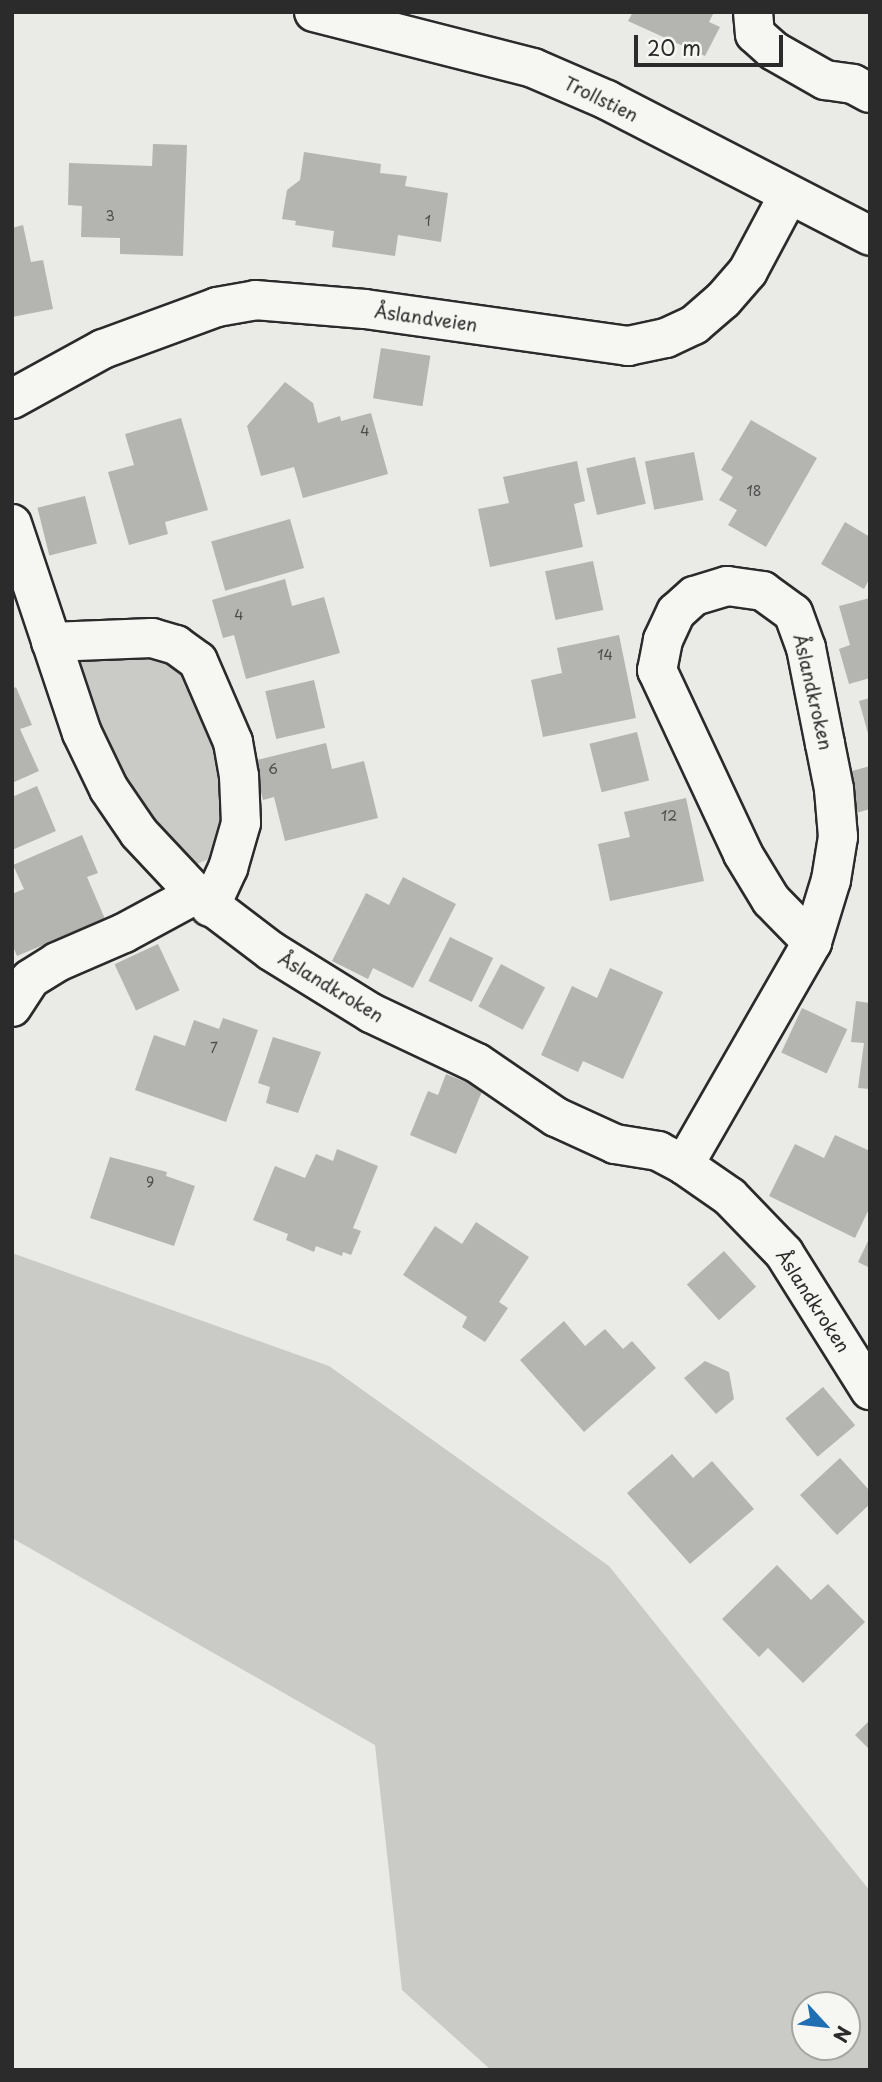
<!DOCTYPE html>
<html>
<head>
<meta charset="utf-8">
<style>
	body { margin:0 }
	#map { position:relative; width:882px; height:2082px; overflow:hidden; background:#eaeae6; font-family:"Playpen Sans",sans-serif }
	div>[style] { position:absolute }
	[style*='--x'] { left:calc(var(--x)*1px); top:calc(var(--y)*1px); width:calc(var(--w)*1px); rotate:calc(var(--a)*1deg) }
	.green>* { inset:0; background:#cacac7 }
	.building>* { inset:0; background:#b4b4b1; transform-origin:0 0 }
	.roads { filter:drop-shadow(2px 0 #2b2b2b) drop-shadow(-2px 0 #2b2b2b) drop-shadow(0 2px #2b2b2b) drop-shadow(0 -2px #2b2b2b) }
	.minor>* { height:38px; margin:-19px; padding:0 19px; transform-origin:19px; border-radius:19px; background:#f6f6f2 }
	span { translate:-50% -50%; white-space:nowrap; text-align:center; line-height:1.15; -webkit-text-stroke:7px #f6f6f2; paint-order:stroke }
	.number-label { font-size:14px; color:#4d4d4c }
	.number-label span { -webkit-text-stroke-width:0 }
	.street-label { font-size:18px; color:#2b2b2b }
	.frame { position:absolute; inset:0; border:14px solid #2b2b2b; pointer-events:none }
	.north { position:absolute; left:791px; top:1991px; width:70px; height:70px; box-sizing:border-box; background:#f6f6f2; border:2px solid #a5a5a2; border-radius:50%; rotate:117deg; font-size:19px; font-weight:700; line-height:28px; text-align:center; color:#2b2b2b }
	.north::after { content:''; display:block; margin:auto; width:24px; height:32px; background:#1f6fb2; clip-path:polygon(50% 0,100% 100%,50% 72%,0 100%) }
	.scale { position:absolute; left:634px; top:35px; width:149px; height:32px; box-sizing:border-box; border:4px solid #2b2b2b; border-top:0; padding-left:9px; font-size:21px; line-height:24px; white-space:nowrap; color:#2b2b2b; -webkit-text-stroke:5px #f6f6f2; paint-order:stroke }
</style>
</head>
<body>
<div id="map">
	<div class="green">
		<div style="clip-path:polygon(152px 645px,199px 685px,228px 795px,216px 856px,197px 864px,187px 864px,134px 807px,73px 671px,79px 663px,91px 656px)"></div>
		<div style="clip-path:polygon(evenodd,12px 1253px,329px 1366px,609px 1566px,870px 1891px,870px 2070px,491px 2070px,402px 1990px,375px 1745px,12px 1538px,12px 1253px,805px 2005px,847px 2005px,847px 2047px,805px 2047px,805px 2005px)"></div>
	</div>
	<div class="building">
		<div style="clip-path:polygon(633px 12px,714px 12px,709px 22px,720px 27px,705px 56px,628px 21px)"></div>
		<div style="clip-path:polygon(153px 144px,187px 145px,183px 256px,120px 254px,120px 238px,81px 237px,82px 206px,68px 205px,69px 163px,152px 166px)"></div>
		<div style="clip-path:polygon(304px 152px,381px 164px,380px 173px,407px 176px,405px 186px,448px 193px,441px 242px,398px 235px,395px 256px,332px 247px,334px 231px,295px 225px,296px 221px,282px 219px,287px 190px,300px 180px)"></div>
		<div style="clip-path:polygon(23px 225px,31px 262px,43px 260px,53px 309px,12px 317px,12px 228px)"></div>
		<div style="left:381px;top:348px;width:50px;height:51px;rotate:9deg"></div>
		<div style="clip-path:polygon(285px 382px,313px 403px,318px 423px,340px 416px,341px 421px,371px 413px,388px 474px,303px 498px,294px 467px,261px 476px,247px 426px)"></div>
		<div style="clip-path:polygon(181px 418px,208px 510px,165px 522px,168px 534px,129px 545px,108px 472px,134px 465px,125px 434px)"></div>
		<div style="clip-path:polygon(751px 420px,817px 458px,766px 547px,728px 525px,737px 510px,719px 500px,733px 477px,721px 470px)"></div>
		<div style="left:694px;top:452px;width:49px;height:50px;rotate:79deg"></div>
		<div style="left:635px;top:457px;width:48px;height:50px;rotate:77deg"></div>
		<div style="clip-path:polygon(577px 461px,585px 501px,574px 504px,583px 547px,490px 567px,478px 509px,509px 503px,503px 477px)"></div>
		<div style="left:85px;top:496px;width:49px;height:49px;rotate:76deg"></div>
		<div style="left:290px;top:519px;width:51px;height:82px;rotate:74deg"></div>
		<div style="clip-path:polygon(845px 522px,870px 537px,870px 578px,864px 589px,821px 564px)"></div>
		<div style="left:593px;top:561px;width:50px;height:49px;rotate:78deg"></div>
		<div style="clip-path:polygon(285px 579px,292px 606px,324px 597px,340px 653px,246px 679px,234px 635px,223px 638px,212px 600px)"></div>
		<div style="clip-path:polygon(870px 598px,870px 678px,849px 684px,839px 649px,850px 645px,839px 606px)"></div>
		<div style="clip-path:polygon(619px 635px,636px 718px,543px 737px,531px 680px,562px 673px,557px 648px)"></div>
		<div style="left:314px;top:680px;width:49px;height:50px;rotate:77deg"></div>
		<div style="clip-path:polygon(16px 687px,32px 725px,20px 729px,39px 771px,12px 783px,12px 689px)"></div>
		<div style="clip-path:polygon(870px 698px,870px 737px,869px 737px,859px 701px)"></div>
		<div style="left:637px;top:732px;width:50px;height:49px;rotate:76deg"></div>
		<div style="clip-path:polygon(326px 743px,332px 769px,364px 761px,378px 818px,285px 841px,274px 797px,263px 800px,253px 761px)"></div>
		<div style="clip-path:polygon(870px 766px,870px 809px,856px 813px,845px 773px)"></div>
		<div style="clip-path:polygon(37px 786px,56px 831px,12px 850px,12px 797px)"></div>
		<div style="clip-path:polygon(686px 798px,704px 881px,610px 901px,598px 844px,630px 837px,624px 812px)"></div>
		<div style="clip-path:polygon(82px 835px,98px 873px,87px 877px,105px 919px,17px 956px,12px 944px,12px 894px,24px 889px,13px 865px)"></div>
		<div style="clip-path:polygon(403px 877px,456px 904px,413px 988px,373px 968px,368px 979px,332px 961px,366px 893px,389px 905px)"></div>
		<div style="left:450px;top:937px;width:48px;height:49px;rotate:26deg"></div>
		<div style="left:158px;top:944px;width:51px;height:48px;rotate:65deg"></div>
		<div style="left:501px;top:964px;width:50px;height:48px;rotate:28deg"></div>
		<div style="clip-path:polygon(610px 968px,663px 992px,623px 1079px,583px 1061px,578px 1072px,541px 1055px,572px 986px,597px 998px)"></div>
		<div style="clip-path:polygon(856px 1001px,870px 1003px,870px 1089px,858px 1088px,864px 1043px,851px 1042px)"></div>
		<div style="left:802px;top:1008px;width:50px;height:49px;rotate:25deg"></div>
		<div style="clip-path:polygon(223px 1018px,258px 1030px,226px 1122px,135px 1090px,154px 1035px,185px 1046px,194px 1020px,219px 1029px)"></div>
		<div style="clip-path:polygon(273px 1037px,321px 1052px,298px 1113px,266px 1103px,270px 1087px,258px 1083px)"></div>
		<div style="clip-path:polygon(446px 1074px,483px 1089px,456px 1154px,410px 1135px,428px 1091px,438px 1095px)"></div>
		<div style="clip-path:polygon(835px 1135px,870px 1151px,870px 1207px,855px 1238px,769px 1196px,795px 1144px,824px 1158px)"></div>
		<div style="clip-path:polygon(337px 1149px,378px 1166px,353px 1228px,361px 1231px,351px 1255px,343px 1252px,342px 1256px,316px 1246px,314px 1252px,286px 1240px,288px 1234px,253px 1220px,275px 1166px,305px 1178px,316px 1154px,333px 1161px)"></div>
		<div style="clip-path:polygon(110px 1157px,167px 1172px,166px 1176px,195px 1186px,174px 1246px,90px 1218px)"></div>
		<div style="clip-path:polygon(476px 1222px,529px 1257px,499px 1302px,508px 1308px,485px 1342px,462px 1327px,467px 1317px,403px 1275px,435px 1226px,462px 1244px)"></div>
		<div style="clip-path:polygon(870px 1237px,870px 1268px,858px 1262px)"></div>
		<div style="left:724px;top:1251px;width:48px;height:50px;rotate:48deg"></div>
		<div style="clip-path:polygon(564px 1321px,585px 1346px,605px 1329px,623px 1349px,632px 1341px,656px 1368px,584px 1432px,520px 1360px)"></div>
		<div style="clip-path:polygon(705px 1361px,729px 1372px,734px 1399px,716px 1414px,684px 1378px)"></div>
		<div style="left:823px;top:1387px;width:50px;height:49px;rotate:50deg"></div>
		<div style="clip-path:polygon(672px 1454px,693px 1478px,712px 1461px,754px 1509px,690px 1564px,627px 1493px)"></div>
		<div style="clip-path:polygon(840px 1458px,870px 1491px,870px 1504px,837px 1535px,800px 1495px)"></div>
		<div style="clip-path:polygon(777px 1565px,811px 1600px,828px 1584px,865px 1622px,803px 1683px,768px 1648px,759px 1657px,722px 1619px)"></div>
		<div style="clip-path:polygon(870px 1720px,870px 1750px,855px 1735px)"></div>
	</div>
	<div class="roads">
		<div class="minor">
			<div style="--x:314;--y:12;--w:226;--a:14.3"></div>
			<div style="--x:533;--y:68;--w:81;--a:23.4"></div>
			<div style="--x:607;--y:100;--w:296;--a:27.3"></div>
			<div style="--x:753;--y:12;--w:22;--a:85"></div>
			<div style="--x:755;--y:34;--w:25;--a:42"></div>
			<div style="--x:774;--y:51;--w:59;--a:29.6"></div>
			<div style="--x:825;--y:80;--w:28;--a:8"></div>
			<div style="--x:853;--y:84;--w:19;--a:28"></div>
			<div style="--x:12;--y:399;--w:104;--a:-28.8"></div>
			<div style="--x:103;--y:349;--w:121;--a:-20.2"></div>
			<div style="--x:217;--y:307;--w:39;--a:-10"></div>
			<div style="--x:255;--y:300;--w:110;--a:4.7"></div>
			<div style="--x:365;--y:309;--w:266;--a:8"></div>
			<div style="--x:628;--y:346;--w:39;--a:-12"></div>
			<div style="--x:666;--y:338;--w:31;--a:-25"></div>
			<div style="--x:694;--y:325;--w:38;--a:-41"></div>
			<div style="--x:723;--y:300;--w:38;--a:-49"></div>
			<div style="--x:748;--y:271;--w:85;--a:-61.9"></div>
			<div style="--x:12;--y:524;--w:220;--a:71.5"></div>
			<div style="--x:82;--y:733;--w:62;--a:64.3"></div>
			<div style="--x:109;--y:789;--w:53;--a:55.7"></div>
			<div style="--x:139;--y:833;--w:83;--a:46.9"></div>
			<div style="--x:196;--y:894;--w:94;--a:37.2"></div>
			<div style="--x:271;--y:951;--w:118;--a:31.8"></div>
			<div style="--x:371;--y:1013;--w:117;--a:25.3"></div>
			<div style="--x:477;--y:1063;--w:96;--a:34.4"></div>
			<div style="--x:556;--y:1117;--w:65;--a:24.6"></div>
			<div style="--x:615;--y:1144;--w:44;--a:9.2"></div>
			<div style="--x:658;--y:1151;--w:30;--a:28"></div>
			<div style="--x:684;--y:1165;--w:56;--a:34.8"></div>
			<div style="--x:730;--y:1197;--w:78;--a:46"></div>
			<div style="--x:784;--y:1253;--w:162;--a:57.9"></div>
			<div style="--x:51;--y:642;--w:101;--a:-2.3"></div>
			<div style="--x:152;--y:638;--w:25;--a:16"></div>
			<div style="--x:176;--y:645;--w:27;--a:36"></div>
			<div style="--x:198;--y:661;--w:88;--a:66.6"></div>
			<div style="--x:233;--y:742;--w:35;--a:80"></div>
			<div style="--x:239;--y:776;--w:47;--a:87.6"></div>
			<div style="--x:241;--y:823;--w:47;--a:106.1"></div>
			<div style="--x:228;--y:868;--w:43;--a:114.8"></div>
			<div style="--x:12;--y:1007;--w:33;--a:-57"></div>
			<div style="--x:30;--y:979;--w:32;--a:-32"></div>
			<div style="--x:57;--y:962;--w:73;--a:-23.4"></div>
			<div style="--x:124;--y:933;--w:82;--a:-28.4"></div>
			<div style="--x:684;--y:1165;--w:257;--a:-60.1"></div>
			<div style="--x:812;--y:942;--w:65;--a:-73"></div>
			<div style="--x:831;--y:880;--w:44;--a:-80.8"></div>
			<div style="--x:838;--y:837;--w:48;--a:-94.8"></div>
			<div style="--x:834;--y:789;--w:46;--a:-101.3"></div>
			<div style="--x:825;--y:744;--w:98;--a:-101.2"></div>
			<div style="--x:806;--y:648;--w:37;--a:-110"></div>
			<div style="--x:793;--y:613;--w:37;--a:-144"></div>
			<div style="--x:763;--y:591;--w:36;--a:-172"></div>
			<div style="--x:727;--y:586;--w:34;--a:163"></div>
			<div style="--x:694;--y:596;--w:24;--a:138"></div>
			<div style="--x:676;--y:612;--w:31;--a:115"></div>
			<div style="--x:663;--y:640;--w:31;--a:101"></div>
			<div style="--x:657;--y:670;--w:203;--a:64.9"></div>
			<div style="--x:743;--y:854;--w:54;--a:58.7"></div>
			<div style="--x:771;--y:900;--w:59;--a:45.7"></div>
		</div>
	</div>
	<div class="number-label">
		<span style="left:110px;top:216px">3</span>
		<span style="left:428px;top:221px">1</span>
		<span style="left:365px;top:431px">4</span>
		<span style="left:754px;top:491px">18</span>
		<span style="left:239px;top:615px">4</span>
		<span style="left:605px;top:655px">14</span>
		<span style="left:273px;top:769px">6</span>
		<span style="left:669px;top:816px">12</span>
		<span style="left:214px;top:1048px">7</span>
		<span style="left:150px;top:1182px">9</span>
	</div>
	<div class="street-label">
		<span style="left:601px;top:99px;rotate:26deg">Trollstien</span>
		<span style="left:426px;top:318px;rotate:8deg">Åslandveien</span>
		<span style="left:813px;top:692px;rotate:77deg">Åslandkroken</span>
		<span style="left:331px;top:987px;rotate:31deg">Åslandkroken</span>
		<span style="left:813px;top:1301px;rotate:57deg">Åslandkroken</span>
	</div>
	<div class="frame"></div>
	<div class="north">N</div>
	<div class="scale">20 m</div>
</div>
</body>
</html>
